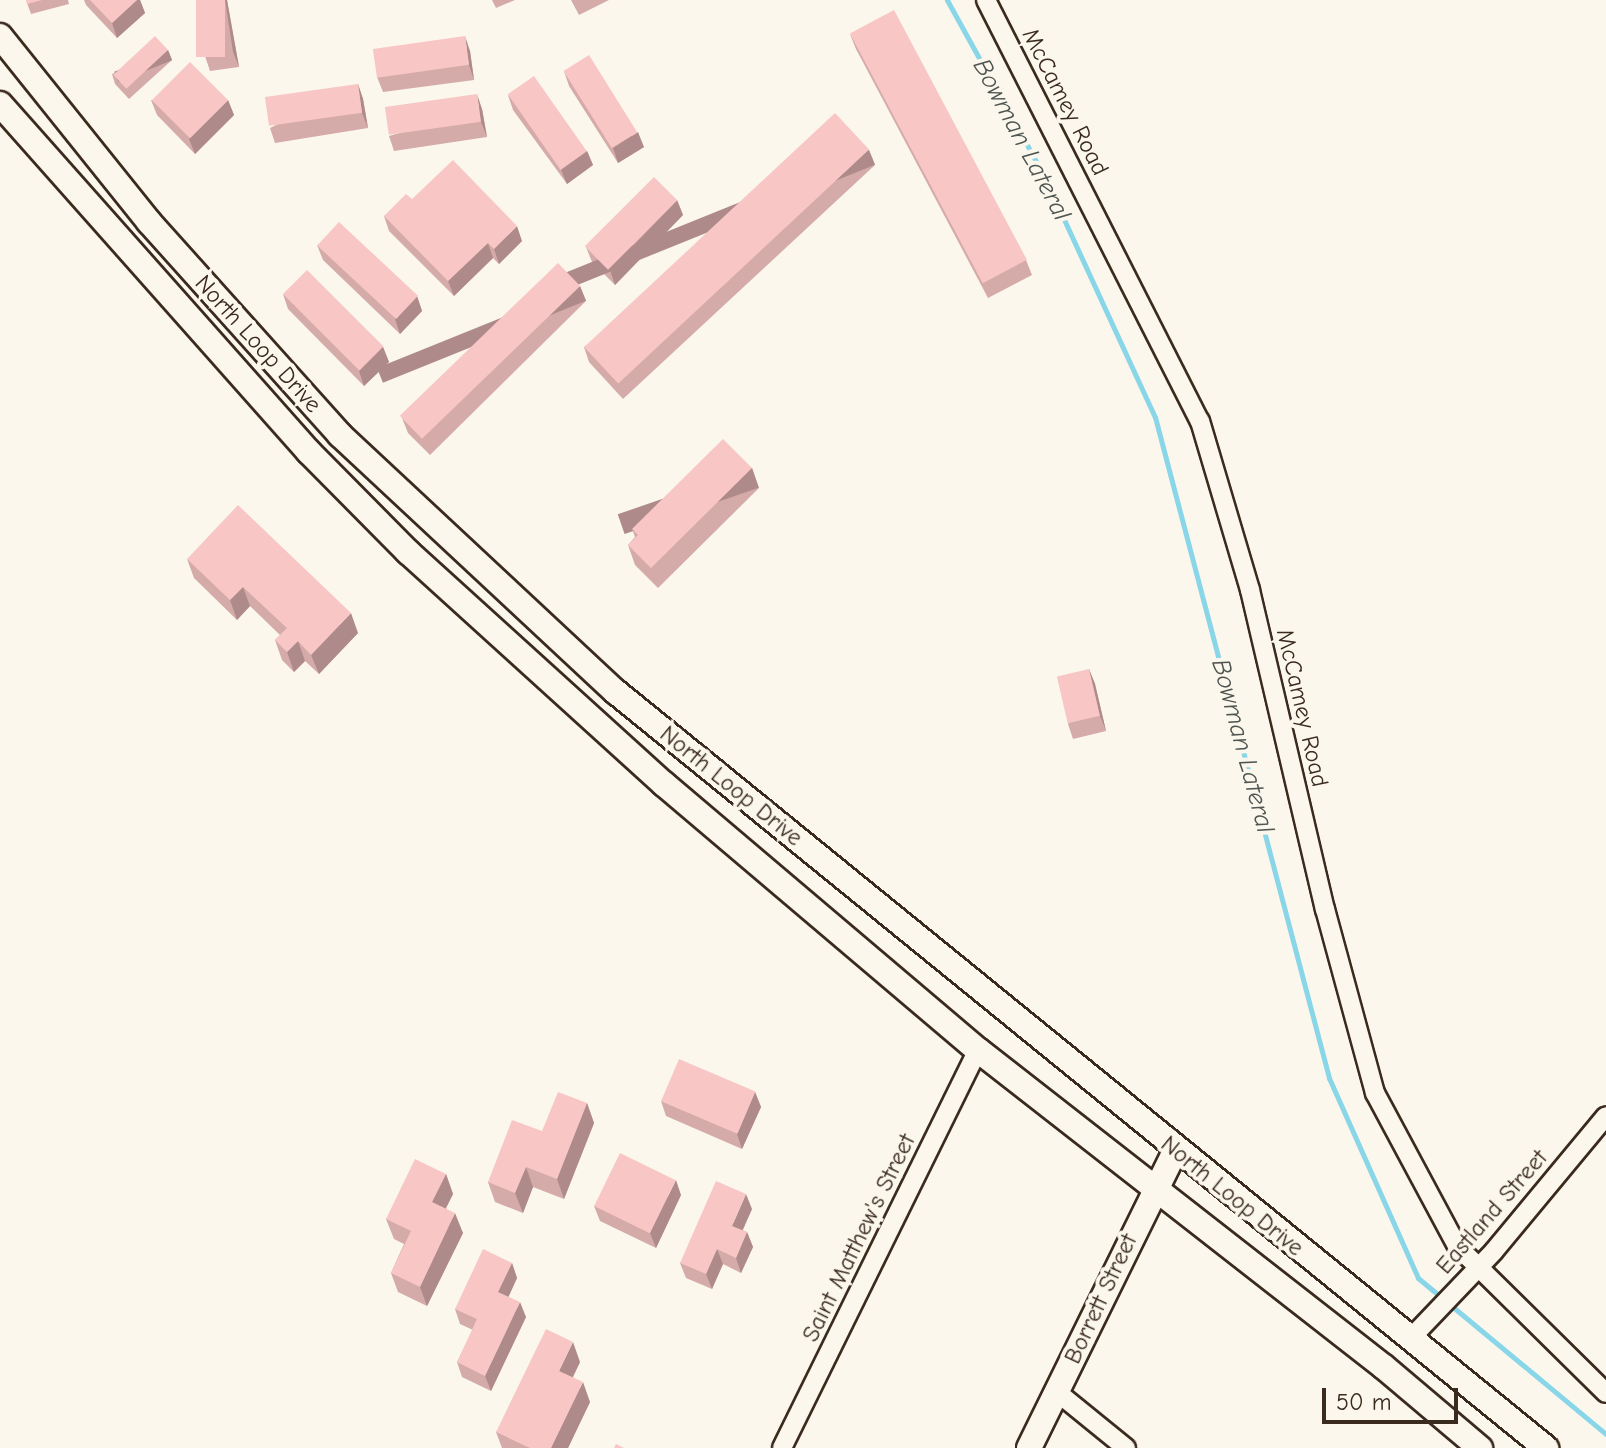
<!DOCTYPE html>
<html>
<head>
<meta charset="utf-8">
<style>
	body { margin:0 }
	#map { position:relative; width:1606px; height:1448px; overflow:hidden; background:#fbf7ec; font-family:"Comic Neue",sans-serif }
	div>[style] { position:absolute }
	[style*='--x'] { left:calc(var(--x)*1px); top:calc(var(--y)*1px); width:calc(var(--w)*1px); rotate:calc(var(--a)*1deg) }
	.stream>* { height:5px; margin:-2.5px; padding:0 2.5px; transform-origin:2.5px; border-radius:2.5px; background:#8ad6e9 }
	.roads { filter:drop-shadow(2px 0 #3b2a1e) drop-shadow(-2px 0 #3b2a1e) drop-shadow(0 2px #3b2a1e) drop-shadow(0 -2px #3b2a1e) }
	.street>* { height:18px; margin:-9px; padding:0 9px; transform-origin:9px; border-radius:9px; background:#fbf7ec }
	.secondary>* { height:24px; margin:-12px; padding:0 12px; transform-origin:12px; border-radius:12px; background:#fbf7ec }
	.wall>* { inset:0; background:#d5aba9 }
	.shaded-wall>* { inset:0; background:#ae8b8a; transform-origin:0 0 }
	.building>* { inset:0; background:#f8c7c5; transform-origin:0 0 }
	span { translate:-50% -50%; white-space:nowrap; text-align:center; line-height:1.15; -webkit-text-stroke:8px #fbf7ec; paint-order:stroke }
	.street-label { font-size:24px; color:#3b2a1e }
	.water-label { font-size:26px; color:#4f5551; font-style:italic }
	.scale { position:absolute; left:1322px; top:1388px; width:136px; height:36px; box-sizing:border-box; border:4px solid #3b2a1e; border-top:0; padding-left:10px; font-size:24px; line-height:28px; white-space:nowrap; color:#3b2a1e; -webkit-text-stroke:6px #fbf7ec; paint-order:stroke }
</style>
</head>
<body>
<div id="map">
	<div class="stream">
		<div style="--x:947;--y:0;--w:201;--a:61.1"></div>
		<div style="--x:1044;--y:176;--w:265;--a:65.3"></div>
		<div style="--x:1155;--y:417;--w:684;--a:75.25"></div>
		<div style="--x:1329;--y:1078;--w:219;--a:66"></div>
		<div style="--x:1418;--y:1278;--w:244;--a:39.7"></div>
	</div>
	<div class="roads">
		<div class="street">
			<div style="--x:986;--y:0;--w:472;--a:63.1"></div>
			<div style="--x:1200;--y:421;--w:176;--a:73.5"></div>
			<div style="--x:1250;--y:590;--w:328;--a:76.8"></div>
			<div style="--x:1325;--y:909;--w:191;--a:74.8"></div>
			<div style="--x:1375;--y:1093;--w:174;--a:61.8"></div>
			<div style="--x:1457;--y:1246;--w:209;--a:44.6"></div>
			<div style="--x:1411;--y:1338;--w:120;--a:-46.3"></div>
			<div style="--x:1494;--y:1251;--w:175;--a:-50.3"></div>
			<div style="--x:1057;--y:1392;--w:89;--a:39.1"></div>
			<div style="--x:782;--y:1448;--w:444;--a:-63.8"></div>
		</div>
		<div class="secondary">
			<div style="--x:0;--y:36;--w:238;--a:51.3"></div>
			<div style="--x:149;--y:222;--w:286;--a:48.1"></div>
			<div style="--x:340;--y:435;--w:377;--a:43"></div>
			<div style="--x:616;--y:692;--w:1199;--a:39.11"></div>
			<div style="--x:0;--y:104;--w:465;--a:48.4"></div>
			<div style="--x:309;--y:452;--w:141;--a:45.3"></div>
			<div style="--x:408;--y:552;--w:345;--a:42.2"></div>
			<div style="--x:664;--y:784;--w:412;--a:40.3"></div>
			<div style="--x:978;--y:1050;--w:515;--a:37.98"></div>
			<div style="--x:1384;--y:1367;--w:126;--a:40.2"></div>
			<div style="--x:1029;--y:1448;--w:331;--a:-63.8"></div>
		</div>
	</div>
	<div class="wall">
		<div style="clip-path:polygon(26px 0,68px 0,69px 4px,31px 14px)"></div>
		<div style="clip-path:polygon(84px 0,140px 0,145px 13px,117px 38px,86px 5px)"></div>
		<div style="clip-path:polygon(196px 0,227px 0,239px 67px,210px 71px,205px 56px)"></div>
		<div style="clip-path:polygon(492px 0,515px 0,496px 8px)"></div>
		<div style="clip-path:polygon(571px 0,609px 0,579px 15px)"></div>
		<div style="clip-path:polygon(850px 34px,1026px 260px,1032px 275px,988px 298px,856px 49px)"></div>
		<div style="clip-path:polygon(168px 50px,172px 60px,129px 99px,115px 84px,112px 74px)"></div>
		<div style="clip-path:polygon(470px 51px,474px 80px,383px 92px,377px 77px)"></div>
		<div style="clip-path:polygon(564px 71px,644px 147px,618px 163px,569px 86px)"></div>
		<div style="clip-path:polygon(358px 84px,363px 99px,368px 128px,275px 143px,270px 128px)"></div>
		<div style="clip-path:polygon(508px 95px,587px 151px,593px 165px,567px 184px,513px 110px)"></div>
		<div style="clip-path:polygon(151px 100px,228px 100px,234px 115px,195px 154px,157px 115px)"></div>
		<div style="clip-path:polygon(482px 109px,487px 137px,394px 151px,389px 136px)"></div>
		<div style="clip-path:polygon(869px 150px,875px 165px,623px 399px,589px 362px,584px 347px)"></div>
		<div style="clip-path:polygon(412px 199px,522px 241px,499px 264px,493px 258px,454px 296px,389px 231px,384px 216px)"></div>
		<div style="clip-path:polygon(677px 200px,683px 215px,615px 285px,592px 262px,586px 247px)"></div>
		<div style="clip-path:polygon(317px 245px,417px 296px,422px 311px,400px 334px,323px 260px)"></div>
		<div style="clip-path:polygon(580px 286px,586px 301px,430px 455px,408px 433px,402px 418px)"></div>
		<div style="clip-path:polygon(283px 294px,383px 347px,389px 362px,364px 386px,288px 309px)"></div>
		<div style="clip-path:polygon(752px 468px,759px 488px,658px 588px,635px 565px,628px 545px,635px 537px,632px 529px)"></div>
		<div style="clip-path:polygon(187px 559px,358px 633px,319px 674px,305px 661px,294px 672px,282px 660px,275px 640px,280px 635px,250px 606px,237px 620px,194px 578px)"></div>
		<div style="clip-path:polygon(1089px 669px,1095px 684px,1106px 731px,1073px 739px,1068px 724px)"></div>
		<div style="clip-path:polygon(755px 1092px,761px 1107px,742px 1149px,666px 1116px,661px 1101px)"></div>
		<div style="clip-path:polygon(587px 1103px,594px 1123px,564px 1199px,533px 1187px,523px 1213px,495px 1202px,488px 1182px,542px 1131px)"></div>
		<div style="clip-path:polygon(446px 1174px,453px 1194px,446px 1208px,463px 1233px,427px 1306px,398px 1292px,391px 1273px,404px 1244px,394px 1239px,386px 1219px)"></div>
		<div style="clip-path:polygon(681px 1195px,656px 1248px,600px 1221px,594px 1206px)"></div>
		<div style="clip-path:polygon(752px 1209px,742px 1230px,747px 1232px,753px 1247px,741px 1273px,723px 1264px,712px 1289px,686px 1278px,680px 1263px)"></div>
		<div style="clip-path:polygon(512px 1263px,517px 1278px,508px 1297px,526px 1317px,491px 1391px,462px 1377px,457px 1362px,473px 1330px,460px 1324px,455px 1309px)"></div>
		<div style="clip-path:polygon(580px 1362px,573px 1377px,590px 1402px,568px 1448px,502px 1448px,496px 1432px)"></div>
	</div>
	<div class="shaded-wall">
		<div style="clip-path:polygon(137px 0,140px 0,145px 13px,117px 38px,112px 23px)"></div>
		<div style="clip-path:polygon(225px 0,227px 0,239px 67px,233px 52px)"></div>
		<div style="clip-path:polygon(465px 36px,470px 51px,474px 80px,469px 65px)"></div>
		<div style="left:168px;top:50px;width:11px;height:58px;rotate:68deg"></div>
		<div style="clip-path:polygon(358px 84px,363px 99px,368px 128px,362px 113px)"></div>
		<div style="clip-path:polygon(477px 94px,482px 109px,487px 137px,481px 122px)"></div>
		<div style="clip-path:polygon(228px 100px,234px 115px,195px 154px,189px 139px)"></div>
		<div style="clip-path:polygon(638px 132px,644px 147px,618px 163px,613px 148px)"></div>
		<div style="left:869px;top:150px;width:16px;height:343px;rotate:68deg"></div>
		<div style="clip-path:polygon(587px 151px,593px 165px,567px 184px,561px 170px)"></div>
		<div style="clip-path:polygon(677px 200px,683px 215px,615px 285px,610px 270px)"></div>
		<div style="clip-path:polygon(517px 226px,522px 241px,499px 264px,494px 249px)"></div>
		<div style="clip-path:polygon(488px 243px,493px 258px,454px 296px,448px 281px)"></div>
		<div style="left:580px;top:286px;width:16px;height:219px;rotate:68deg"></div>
		<div style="clip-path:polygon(417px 296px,422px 311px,400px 334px,395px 319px)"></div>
		<div style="clip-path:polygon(383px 347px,389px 362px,364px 386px,359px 371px)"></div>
		<div style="left:752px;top:468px;width:21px;height:142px;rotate:71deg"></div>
		<div style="clip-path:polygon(243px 587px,250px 606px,237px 620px,230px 600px)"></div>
		<div style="clip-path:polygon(351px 613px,358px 633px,319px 674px,311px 655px)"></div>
		<div style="clip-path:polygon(298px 641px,305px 661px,294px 672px,287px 652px)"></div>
		<div style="clip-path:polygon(1089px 669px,1095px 684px,1106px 731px,1100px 716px)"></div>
		<div style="clip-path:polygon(755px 1092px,761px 1107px,742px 1149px,737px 1134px)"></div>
		<div style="clip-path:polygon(587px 1103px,594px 1123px,564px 1199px,557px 1179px)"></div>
		<div style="clip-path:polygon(526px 1167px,533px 1187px,523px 1213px,515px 1193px)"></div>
		<div style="clip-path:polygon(446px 1174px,453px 1194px,439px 1222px,432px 1202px)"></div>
		<div style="clip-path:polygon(676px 1180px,681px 1195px,656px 1248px,650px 1233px)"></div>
		<div style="clip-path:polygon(746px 1194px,752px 1209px,738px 1241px,732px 1226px)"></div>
		<div style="clip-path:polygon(455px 1213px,463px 1233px,427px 1306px,420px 1287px)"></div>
		<div style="clip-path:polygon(747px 1232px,753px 1247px,741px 1273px,736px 1258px)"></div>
		<div style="clip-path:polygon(717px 1249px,723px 1264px,712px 1289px,706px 1274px)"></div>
		<div style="clip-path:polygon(512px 1263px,517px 1278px,504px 1307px,498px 1292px)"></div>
		<div style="clip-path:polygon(520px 1302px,526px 1317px,491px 1391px,485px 1376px)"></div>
		<div style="clip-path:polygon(573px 1342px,580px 1362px,566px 1391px,559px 1371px)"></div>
		<div style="clip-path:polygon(583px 1382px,590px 1402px,568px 1448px,551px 1448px)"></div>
	</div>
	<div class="building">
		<div style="clip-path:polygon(26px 0,42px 0,27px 4px)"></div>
		<div style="clip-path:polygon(90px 0,137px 0,112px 23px)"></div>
		<div style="left:196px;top:0;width:29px;height:57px"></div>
		<div style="left:894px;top:10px;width:283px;height:50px;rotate:62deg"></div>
		<div style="left:155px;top:36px;width:19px;height:57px;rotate:47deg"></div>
		<div style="left:465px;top:36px;width:29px;height:93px;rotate:82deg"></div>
		<div style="left:589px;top:55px;width:91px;height:30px;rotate:58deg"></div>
		<div style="left:190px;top:62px;width:54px;height:54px;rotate:45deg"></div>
		<div style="left:534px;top:76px;width:92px;height:32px;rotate:55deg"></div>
		<div style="left:358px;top:84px;width:29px;height:94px;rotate:82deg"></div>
		<div style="left:477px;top:94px;width:28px;height:93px;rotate:82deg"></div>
		<div style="left:835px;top:113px;width:50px;height:343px;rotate:47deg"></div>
		<div style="clip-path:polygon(453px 160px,517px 226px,494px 249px,488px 243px,448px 281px,384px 216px,406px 194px,412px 199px)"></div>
		<div style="left:654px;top:177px;width:33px;height:98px;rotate:45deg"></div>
		<div style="left:339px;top:222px;width:108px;height:32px;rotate:43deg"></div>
		<div style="left:558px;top:263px;width:32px;height:220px;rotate:46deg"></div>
		<div style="left:307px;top:270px;width:108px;height:34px;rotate:45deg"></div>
		<div style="clip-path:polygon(723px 439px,752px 468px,651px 568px,628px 545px,638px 535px,632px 529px)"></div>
		<div style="clip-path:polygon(238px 505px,351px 613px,311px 655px,298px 641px,287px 652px,275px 640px,287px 628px,243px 587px,230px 600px,187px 559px)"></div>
		<div style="left:1089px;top:669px;width:48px;height:33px;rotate:77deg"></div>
		<div style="left:679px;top:1059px;width:83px;height:46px;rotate:23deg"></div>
		<div style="clip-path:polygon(558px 1092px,587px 1103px,557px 1179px,526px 1167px,515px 1193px,488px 1182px,512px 1120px,542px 1131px)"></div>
		<div style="left:620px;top:1153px;width:62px;height:59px;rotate:26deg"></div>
		<div style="clip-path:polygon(415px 1159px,446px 1174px,432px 1202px,455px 1213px,420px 1287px,391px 1273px,411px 1231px,386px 1219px)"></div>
		<div style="clip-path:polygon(716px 1181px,746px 1194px,732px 1226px,747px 1232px,736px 1258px,717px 1249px,706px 1274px,680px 1263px)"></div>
		<div style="clip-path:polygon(483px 1249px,512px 1263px,498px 1292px,520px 1302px,485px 1376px,457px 1362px,477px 1319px,455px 1309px)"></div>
		<div style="clip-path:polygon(546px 1329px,573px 1342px,559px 1371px,583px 1382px,551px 1448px,530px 1448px,496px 1432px)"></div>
		<div style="clip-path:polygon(616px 1444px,624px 1448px,614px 1448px)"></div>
	</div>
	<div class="street-label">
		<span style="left:1065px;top:102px;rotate:63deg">McCamey Road</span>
		<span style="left:258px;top:344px;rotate:48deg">North Loop Drive</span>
		<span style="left:1302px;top:708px;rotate:77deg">McCamey Road</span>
		<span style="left:731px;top:786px;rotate:39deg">North Loop Drive</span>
		<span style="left:1232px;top:1196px;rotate:39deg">North Loop Drive</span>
		<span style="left:1492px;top:1212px;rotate:-49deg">Eastland Street</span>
		<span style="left:859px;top:1238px;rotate:-64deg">Saint Matthew's Street</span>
		<span style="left:1101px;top:1299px;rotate:-65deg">Borrett Street</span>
	</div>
	<div class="water-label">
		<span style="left:1021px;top:140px;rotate:62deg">Bowman Lateral</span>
		<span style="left:1242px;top:746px;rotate:75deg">Bowman Lateral</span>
	</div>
	<div class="scale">50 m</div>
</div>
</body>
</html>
